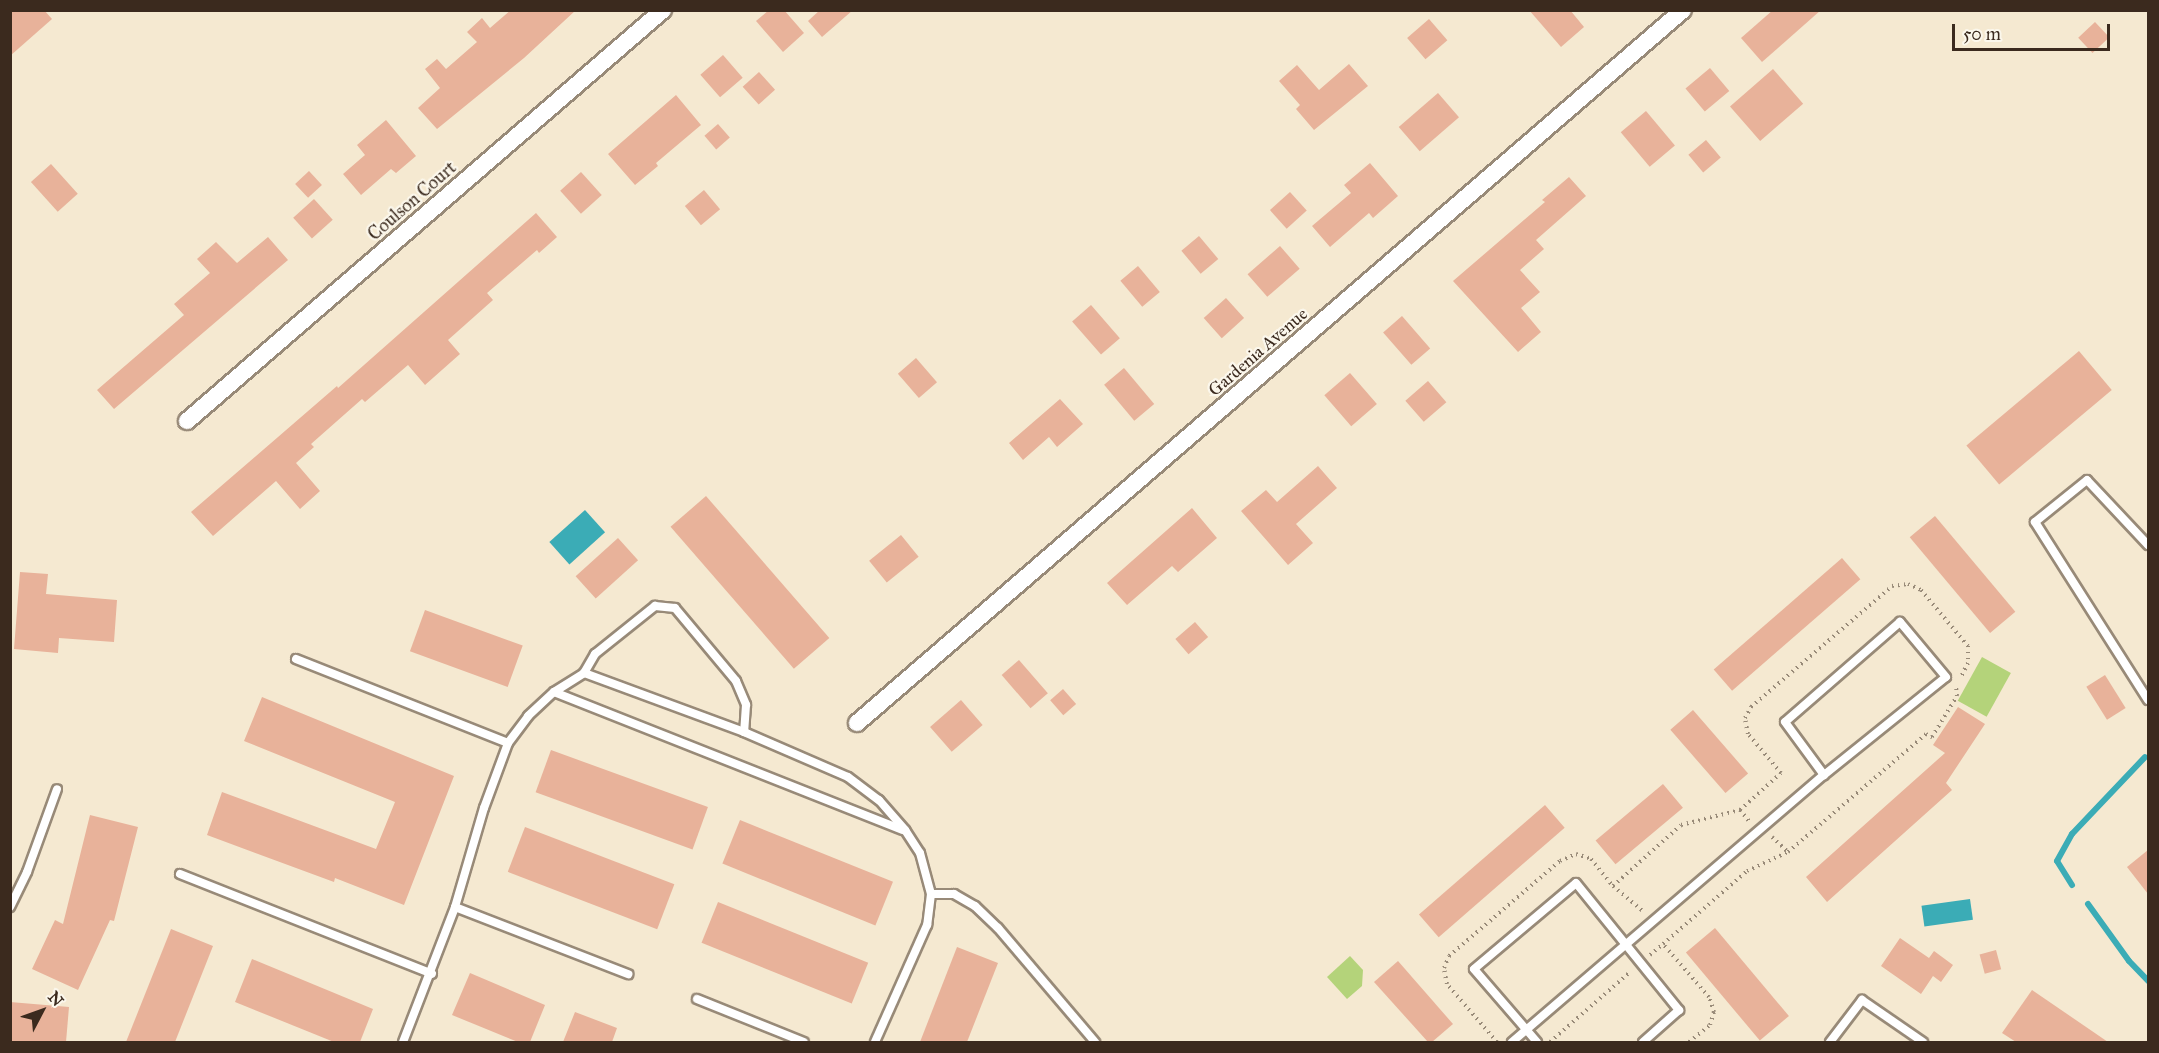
<!DOCTYPE html>
<html>
<head>
<meta charset="utf-8">
<style>
	body { margin:0 }
	#map { position:relative; width:2159px; height:1053px; overflow:hidden; background:#f5e9d1; font-family:"IM FELL Great Primer",serif }
	div>[style] { position:absolute }
	[style*='--x'] { left:calc(var(--x)*1px); top:calc(var(--y)*1px); width:calc(var(--w)*1px); rotate:calc(var(--a)*1deg) }
	.green>* { inset:0; background:#b4d37a; transform-origin:0 0 }
	.water>* { inset:0; background:#3bacb6; transform-origin:0 0 }
	.stream>* { height:6px; margin:-3px; padding:0 3px; transform-origin:3px; border-radius:3px; background:#3bacb6 }
	.building>* { inset:0; background:#e8b29a; transform-origin:0 0 }
	.path>* { height:4px; margin-top:-2px; transform-origin:0; background:repeating-linear-gradient(90deg,#988a78 0 1.5px,transparent 0 6px) }
	.roads { filter:drop-shadow(2px 0 #988a78) drop-shadow(-2px 0 #988a78) drop-shadow(0 2px #988a78) drop-shadow(0 -2px #988a78) }
	.service>* { height:8px; margin:-4px; padding:0 4px; transform-origin:4px; border-radius:4px; background:#fff }
	.minor>* { height:16px; margin:-8px; padding:0 8px; transform-origin:8px; border-radius:8px; background:#fff }
	span { translate:-50% -50%; white-space:nowrap; text-align:center; line-height:1.15; -webkit-text-stroke:4.5px #fbf7ec; paint-order:stroke }
	.street-label { font-size:18px; color:#3b2a1e }
	.frame { position:absolute; inset:0; border:12px solid #3b2a1e; pointer-events:none }
	.north { position:absolute; left:12px; top:981px; width:60px; height:60px; -webkit-text-stroke:4px #fbf7ec; paint-order:stroke; rotate:49deg; font-size:16px; font-weight:700; line-height:24px; text-align:center; color:#3b2a1e }
	.north::after { content:''; display:block; margin:auto; width:21px; height:27px; background:#3b2a1e; clip-path:polygon(50% 0,100% 100%,50% 72%,0 100%) }
	.scale { position:absolute; left:1952px; top:24px; width:158px; height:27px; box-sizing:border-box; border:3px solid #3b2a1e; border-top:0; padding-left:8px; font-size:18px; line-height:21px; white-space:nowrap; color:#3b2a1e; -webkit-text-stroke:4px #fbf7ec; paint-order:stroke }
</style>
</head>
<body>
<div id="map">
	<div class="green">
		<div style="left:1982px;top:657px;width:33px;height:50px;rotate:29deg"></div>
		<div style="clip-path:polygon(1350px 956px,1363px 970px,1362px 986px,1347px 999px,1327px 977px)"></div>
	</div>
	<div class="water">
		<div style="left:585px;top:510px;width:30px;height:48px;rotate:48deg"></div>
		<div style="left:1970px;top:899px;width:21px;height:49px;rotate:82deg"></div>
	</div>
	<div class="stream">
		<div style="--x:2072;--y:885;--w:28;--a:-122"></div>
		<div style="--x:2057;--y:861;--w:31;--a:-61"></div>
		<div style="--x:2072;--y:834;--w:106;--a:-46.5"></div>
		<div style="--x:2088;--y:904;--w:70;--a:54.3"></div>
		<div style="--x:2129;--y:961;--w:28;--a:46"></div>
	</div>
	<div class="building">
		<div style="clip-path:polygon(10px 10px,44px 10px,52px 19px,10px 56px)"></div>
		<div style="clip-path:polygon(511px 10px,576px 10px,524px 58px,437px 129px,418px 108px,440px 88px,425px 69px,437px 59px,446px 69px,477px 42px,467px 32px,482px 18px,490px 28px)"></div>
		<div style="clip-path:polygon(769px 10px,784px 10px,804px 33px,783px 52px,756px 21px)"></div>
		<div style="clip-path:polygon(820px 10px,853px 10px,822px 37px,808px 21px)"></div>
		<div style="clip-path:polygon(1529px 10px,1570px 10px,1584px 27px,1561px 47px)"></div>
		<div style="clip-path:polygon(1773px 10px,1821px 10px,1762px 62px,1741px 38px)"></div>
		<div style="left:1429px;top:19px;width:28px;height:29px;rotate:49deg"></div>
		<div style="left:2095px;top:22px;width:21px;height:23px;rotate:47deg"></div>
		<div style="left:723px;top:55px;width:30px;height:30px;rotate:49deg"></div>
		<div style="clip-path:polygon(1349px 64px,1368px 86px,1314px 130px,1296px 109px,1300px 105px,1279px 81px,1297px 65px,1319px 90px)"></div>
		<div style="left:1710px;top:68px;width:30px;height:32px;rotate:50deg"></div>
		<div style="left:1773px;top:69px;width:46px;height:57px;rotate:49deg"></div>
		<div style="left:759px;top:72px;width:24px;height:22px;rotate:48deg"></div>
		<div style="left:1438px;top:93px;width:32px;height:52px;rotate:49deg"></div>
		<div style="clip-path:polygon(676px 95px,701px 125px,656px 163px,658px 166px,635px 185px,608px 154px)"></div>
		<div style="left:1646px;top:111px;width:45px;height:33px;rotate:50deg"></div>
		<div style="clip-path:polygon(386px 120px,416px 156px,396px 173px,391px 169px,361px 195px,343px 174px,365px 155px,357px 145px)"></div>
		<div style="left:718px;top:124px;width:18px;height:18px;rotate:49deg"></div>
		<div style="left:1706px;top:140px;width:23px;height:23px;rotate:50deg"></div>
		<div style="clip-path:polygon(1370px 163px,1398px 196px,1373px 218px,1369px 213px,1330px 247px,1312px 226px,1351px 193px,1344px 185px)"></div>
		<div style="left:51px;top:164px;width:40px;height:27px;rotate:48deg"></div>
		<div style="left:309px;top:171px;width:19px;height:19px;rotate:47deg"></div>
		<div style="left:581px;top:172px;width:31px;height:28px;rotate:48deg"></div>
		<div style="clip-path:polygon(1569px 177px,1586px 196px,1536px 240px,1544px 249px,1520px 270px,1540px 292px,1521px 308px,1541px 332px,1518px 352px,1453px 281px,1545px 202px,1542px 200px)"></div>
		<div style="left:704px;top:190px;width:25px;height:25px;rotate:50deg"></div>
		<div style="left:1290px;top:192px;width:25px;height:27px;rotate:48deg"></div>
		<div style="left:314px;top:199px;width:28px;height:28px;rotate:48deg"></div>
		<div style="clip-path:polygon(536px 213px,557px 237px,539px 253px,537px 250px,487px 293px,493px 300px,448px 340px,460px 354px,425px 385px,408px 365px,365px 402px,362px 399px,311px 444px,314px 447px,296px 463px,320px 491px,300px 509px,276px 481px,213px 536px,191px 512px,337px 386px,338px 388px)"></div>
		<div style="left:1199px;top:236px;width:30px;height:23px;rotate:50deg"></div>
		<div style="clip-path:polygon(268px 237px,288px 260px,114px 409px,97px 390px,184px 315px,174px 304px,210px 273px,197px 259px,216px 242px,237px 263px)"></div>
		<div style="left:1280px;top:246px;width:30px;height:43px;rotate:49deg"></div>
		<div style="left:1138px;top:266px;width:34px;height:23px;rotate:50deg"></div>
		<div style="left:1226px;top:298px;width:27px;height:30px;rotate:48deg"></div>
		<div style="left:1091px;top:305px;width:44px;height:25px;rotate:49deg"></div>
		<div style="left:1402px;top:316px;width:43px;height:25px;rotate:49deg"></div>
		<div style="left:2079px;top:351px;width:51px;height:147px;rotate:50deg"></div>
		<div style="left:916px;top:358px;width:32px;height:24px;rotate:49deg"></div>
		<div style="left:1124px;top:368px;width:47px;height:26px;rotate:50deg"></div>
		<div style="left:1350px;top:373px;width:41px;height:34px;rotate:49deg"></div>
		<div style="left:1428px;top:381px;width:28px;height:30px;rotate:49deg"></div>
		<div style="clip-path:polygon(1060px 399px,1083px 424px,1057px 447px,1049px 437px,1023px 460px,1009px 443px)"></div>
		<div style="clip-path:polygon(1318px 466px,1337px 488px,1296px 524px,1313px 543px,1288px 565px,1241px 511px,1266px 490px,1277px 502px)"></div>
		<div style="left:706px;top:496px;width:188px;height:47px;rotate:49deg"></div>
		<div style="clip-path:polygon(1192px 508px,1217px 538px,1178px 572px,1172px 566px,1127px 605px,1107px 583px)"></div>
		<div style="left:1935px;top:516px;width:125px;height:33px;rotate:50deg"></div>
		<div style="left:901px;top:535px;width:28px;height:41px;rotate:51deg"></div>
		<div style="left:618px;top:538px;width:30px;height:57px;rotate:48deg"></div>
		<div style="left:1842px;top:558px;width:28px;height:170px;rotate:49deg"></div>
		<div style="clip-path:polygon(20px 572px,48px 574px,46px 594px,117px 600px,114px 642px,59px 638px,58px 653px,14px 649px)"></div>
		<div style="left:425px;top:610px;width:104px;height:44px;rotate:20deg"></div>
		<div style="left:1195px;top:622px;width:20px;height:26px;rotate:49deg"></div>
		<div style="left:1019px;top:660px;width:44px;height:23px;rotate:49deg"></div>
		<div style="left:2105px;top:675px;width:39px;height:22px;rotate:58deg"></div>
		<div style="left:1063px;top:689px;width:20px;height:17px;rotate:49deg"></div>
		<div style="clip-path:polygon(262px 697px,454px 776px,404px 905px,335px 878px,334px 882px,207px 835px,222px 792px,376px 849px,395px 802px,244px 741px)"></div>
		<div style="left:961px;top:700px;width:33px;height:41px;rotate:49deg"></div>
		<div style="clip-path:polygon(1958px 707px,1985px 724px,1946px 783px,1952px 790px,1827px 902px,1806px 877px,1945px 753px,1933px 745px)"></div>
		<div style="left:1693px;top:710px;width:84px;height:30px;rotate:49deg"></div>
		<div style="left:551px;top:750px;width:167px;height:45px;rotate:20deg"></div>
		<div style="left:1663px;top:784px;width:31px;height:88px;rotate:50deg"></div>
		<div style="left:1545px;top:805px;width:30px;height:167px;rotate:49deg"></div>
		<div style="clip-path:polygon(90px 815px,138px 827px,114px 921px,110px 920px,78px 990px,32px 969px,55px 920px,63px 924px)"></div>
		<div style="left:740px;top:820px;width:165px;height:47px;rotate:22deg"></div>
		<div style="left:525px;top:827px;width:160px;height:48px;rotate:21deg"></div>
		<div style="clip-path:polygon(2148px 850px,2148px 894px,2127px 867px)"></div>
		<div style="left:718px;top:902px;width:162px;height:44px;rotate:22deg"></div>
		<div style="left:1715px;top:928px;width:115px;height:38px;rotate:50deg"></div>
		<div style="clip-path:polygon(171px 929px,213px 946px,175px 1042px,126px 1042px)"></div>
		<div style="clip-path:polygon(1900px 938px,1929px 958px,1934px 951px,1953px 965px,1941px 982px,1933px 976px,1921px 994px,1881px 966px)"></div>
		<div style="clip-path:polygon(957px 947px,998px 963px,967px 1042px,920px 1042px)"></div>
		<div style="left:1996px;top:950px;width:20px;height:17px;rotate:75deg"></div>
		<div style="clip-path:polygon(252px 959px,373px 1009px,360px 1042px,334px 1042px,235px 1002px)"></div>
		<div style="clip-path:polygon(1398px 961px,1453px 1024px,1432px 1042px,1428px 1042px,1374px 982px)"></div>
		<div style="clip-path:polygon(470px 973px,545px 1005px,530px 1042px,518px 1042px,452px 1015px)"></div>
		<div style="clip-path:polygon(2032px 990px,2108px 1042px,2016px 1042px,2002px 1033px)"></div>
		<div style="clip-path:polygon(10px 1002px,69px 1007px,66px 1042px,10px 1042px)"></div>
		<div style="clip-path:polygon(575px 1012px,617px 1028px,612px 1042px,563px 1042px)"></div>
	</div>
	<div class="path">
		<div style="--x:1740;--y:810;--w:14;--a:51"></div>
		<div style="--x:1772;--y:837;--w:22;--a:43"></div>
		<div style="--x:1613;--y:886;--w:40;--a:40"></div>
		<div style="--x:1650;--y:955;--w:17;--a:-40"></div>
		<div style="--x:1497;--y:1042;--w:77;--a:-130.8"></div>
		<div style="--x:1447;--y:984;--w:16;--a:-101"></div>
		<div style="--x:1444;--y:968;--w:13;--a:-67"></div>
		<div style="--x:1449;--y:956;--w:146;--a:-40.6"></div>
		<div style="--x:1560;--y:861;--w:17;--a:-24"></div>
		<div style="--x:1576;--y:854;--w:16;--a:18"></div>
		<div style="--x:1591;--y:859;--w:35;--a:51"></div>
		<div style="--x:1613;--y:886;--w:91;--a:-41.9"></div>
		<div style="--x:1681;--y:825;--w:61;--a:-14.3"></div>
		<div style="--x:1740;--y:810;--w:55;--a:-42.1"></div>
		<div style="--x:1781;--y:773;--w:51;--a:-130.2"></div>
		<div style="--x:1748;--y:734;--w:16;--a:-101"></div>
		<div style="--x:1745;--y:718;--w:13;--a:-61"></div>
		<div style="--x:1751;--y:707;--w:186;--a:-40.6"></div>
		<div style="--x:1892;--y:586;--w:16;--a:-7"></div>
		<div style="--x:1908;--y:584;--w:14;--a:25"></div>
		<div style="--x:1921;--y:590;--w:73;--a:50"></div>
		<div style="--x:1968;--y:646;--w:17;--a:90"></div>
		<div style="--x:1968;--y:663;--w:16;--a:117"></div>
		<div style="--x:1550;--y:1042;--w:106;--a:-41.2"></div>
		<div style="--x:1689;--y:1042;--w:27;--a:-39"></div>
		<div style="--x:1710;--y:1025;--w:14;--a:-73"></div>
		<div style="--x:1714;--y:1012;--w:16;--a:-108"></div>
		<div style="--x:1709;--y:997;--w:70;--a:-131"></div>
		<div style="--x:1663;--y:944;--w:111;--a:-41"></div>
		<div style="--x:1747;--y:871;--w:45;--a:-24.9"></div>
		<div style="--x:1788;--y:852;--w:182;--a:-40.5"></div>
		<div style="--x:1926;--y:734;--w:7;--a:27"></div>
		<div style="--x:1932;--y:737;--w:48;--a:-58.6"></div>
		<div style="--x:1957;--y:696;--w:9;--a:-96"></div>
	</div>
	<div class="roads">
		<div class="service">
			<div style="--x:2148;--y:545;--w:89;--a:-133.2"></div>
			<div style="--x:2087;--y:480;--w:67;--a:141.1"></div>
			<div style="--x:2035;--y:522;--w:211;--a:57.6"></div>
			<div style="--x:296;--y:659;--w:228;--a:21.6"></div>
			<div style="--x:584;--y:673;--w:22;--a:-60"></div>
			<div style="--x:595;--y:654;--w:77;--a:-38.7"></div>
			<div style="--x:655;--y:606;--w:20;--a:6"></div>
			<div style="--x:675;--y:608;--w:95;--a:50.1"></div>
			<div style="--x:736;--y:681;--w:26;--a:67"></div>
			<div style="--x:746;--y:705;--w:27;--a:94"></div>
			<div style="--x:554;--y:692;--w:375;--a:21.6"></div>
			<div style="--x:180;--y:874;--w:271;--a:21.6"></div>
			<div style="--x:931;--y:894;--w:23;--a:0"></div>
			<div style="--x:954;--y:894;--w:24;--a:30"></div>
			<div style="--x:975;--y:906;--w:32;--a:44"></div>
			<div style="--x:998;--y:928;--w:150;--a:49.6"></div>
			<div style="--x:10;--y:907;--w:39;--a:-64"></div>
			<div style="--x:27;--y:872;--w:88;--a:-70.1"></div>
			<div style="--x:455;--y:907;--w:186;--a:21.2"></div>
			<div style="--x:697;--y:999;--w:115;--a:21.9"></div>
			<div style="--x:403;--y:1042;--w:145;--a:-68.9"></div>
			<div style="--x:455;--y:907;--w:103;--a:-73.7"></div>
			<div style="--x:484;--y:808;--w:69;--a:-69.7"></div>
			<div style="--x:508;--y:743;--w:34;--a:-53"></div>
			<div style="--x:528;--y:716;--w:35;--a:-43"></div>
			<div style="--x:554;--y:692;--w:36;--a:-32"></div>
			<div style="--x:584;--y:673;--w:171;--a:20.2"></div>
			<div style="--x:744;--y:732;--w:113;--a:23.4"></div>
			<div style="--x:848;--y:777;--w:39;--a:37"></div>
			<div style="--x:879;--y:800;--w:40;--a:49"></div>
			<div style="--x:905;--y:830;--w:27;--a:57"></div>
			<div style="--x:920;--y:853;--w:42;--a:75"></div>
			<div style="--x:931;--y:894;--w:31;--a:97"></div>
			<div style="--x:927;--y:925;--w:128;--a:114"></div>
			<div style="--x:1512;--y:1042;--w:411;--a:-40.6"></div>
			<div style="--x:1824;--y:775;--w:156;--a:-38.8"></div>
			<div style="--x:1946;--y:677;--w:72;--a:-129.9"></div>
			<div style="--x:1900;--y:622;--w:152;--a:139"></div>
			<div style="--x:1785;--y:722;--w:66;--a:53.7"></div>
			<div style="--x:1537;--y:1042;--w:96;--a:-130.8"></div>
			<div style="--x:1474;--y:969;--w:133;--a:-40.1"></div>
			<div style="--x:1576;--y:883;--w:164;--a:51"></div>
			<div style="--x:1679;--y:1010;--w:48;--a:138.4"></div>
			<div style="--x:1830;--y:1042;--w:53;--a:-52.7"></div>
			<div style="--x:1862;--y:1000;--w:74;--a:34.5"></div>
		</div>
		<div class="minor">
			<div style="--x:187;--y:421;--w:629;--a:-40.81"></div>
			<div style="--x:857;--y:723;--w:1091;--a:-40.8"></div>
		</div>
	</div>
	<div class="street-label">
		<span style="left:412px;top:201px;rotate:-41deg">Coulson Court</span>
		<span style="left:1258px;top:352px;rotate:-41deg">Gardenia Avenue</span>
	</div>
	<div class="frame"></div>
	<div class="north">N</div>
	<div class="scale">50 m</div>
</div>
</body>
</html>
